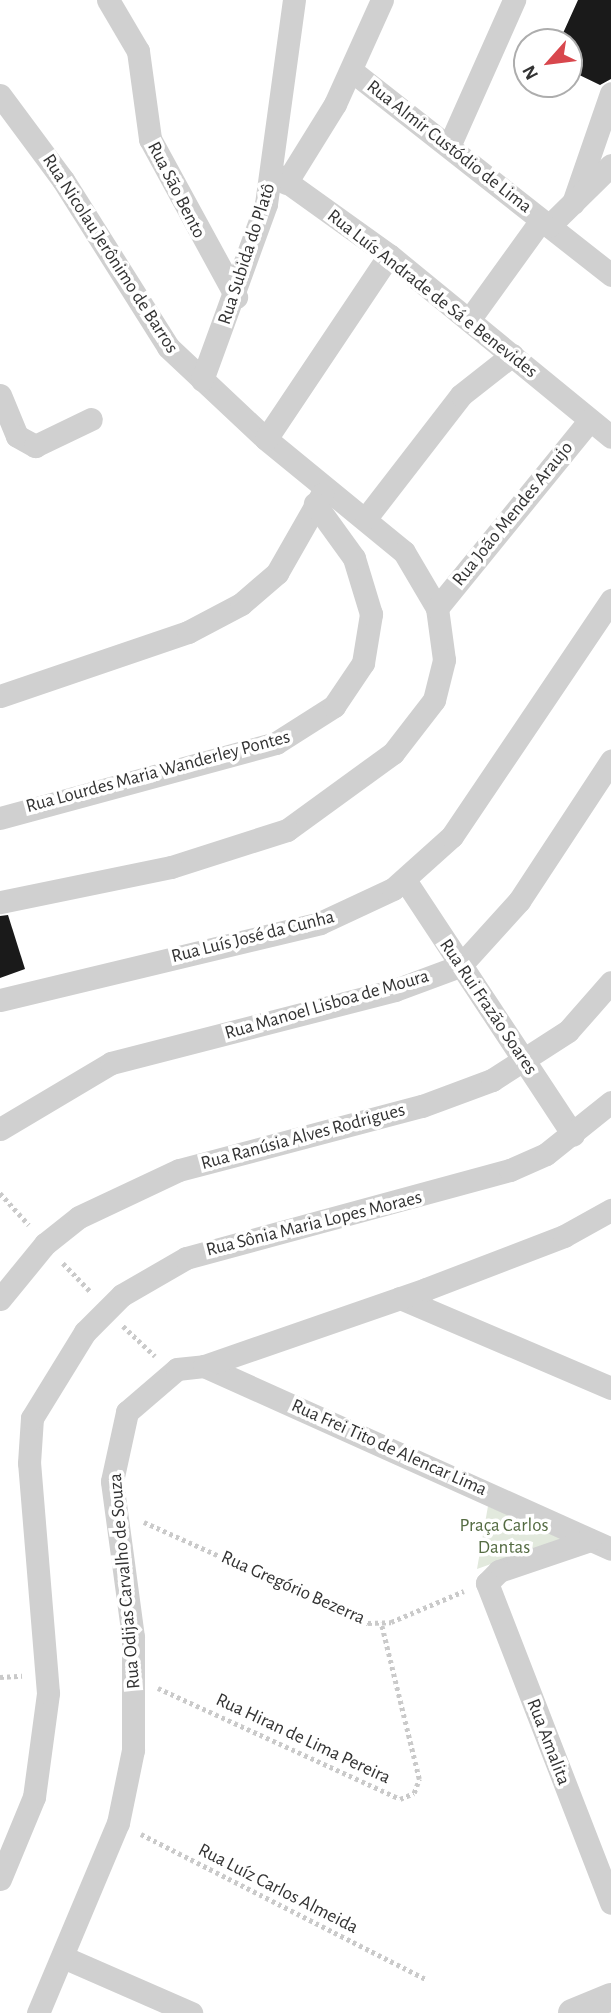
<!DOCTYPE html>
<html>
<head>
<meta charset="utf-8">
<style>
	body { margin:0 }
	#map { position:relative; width:611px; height:2013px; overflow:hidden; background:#fff; font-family:"Alegreya Sans",sans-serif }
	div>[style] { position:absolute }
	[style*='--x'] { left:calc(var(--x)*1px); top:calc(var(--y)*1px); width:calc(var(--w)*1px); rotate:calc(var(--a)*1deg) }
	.green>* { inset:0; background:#e2e9dd }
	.building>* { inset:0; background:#1a1a1a }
	.path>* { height:4.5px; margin-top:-2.25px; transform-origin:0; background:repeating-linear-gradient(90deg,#cacaca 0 3.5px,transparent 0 7px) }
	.minor>* { height:23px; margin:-11.5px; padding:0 11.5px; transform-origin:11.5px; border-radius:11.5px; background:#d0d0d0 }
	.tertiary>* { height:28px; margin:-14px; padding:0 14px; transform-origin:14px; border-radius:14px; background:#d0d0d0 }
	span { translate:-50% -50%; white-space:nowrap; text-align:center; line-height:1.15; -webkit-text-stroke:7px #fff; paint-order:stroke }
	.street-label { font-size:19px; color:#333 }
	.park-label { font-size:19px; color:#556c43 }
	.north { position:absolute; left:513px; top:28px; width:70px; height:70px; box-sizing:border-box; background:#fff; border:2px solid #adadad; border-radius:50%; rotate:242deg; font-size:19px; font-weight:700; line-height:28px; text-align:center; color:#333 }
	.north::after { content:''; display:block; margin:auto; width:24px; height:32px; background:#d8474d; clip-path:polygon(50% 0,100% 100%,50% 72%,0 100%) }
</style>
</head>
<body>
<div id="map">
	<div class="green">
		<div style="clip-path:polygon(488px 1506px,562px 1539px,477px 1569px)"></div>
	</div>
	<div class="building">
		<div style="clip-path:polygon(578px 0,611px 0,611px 79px,600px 85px,569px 70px,569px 42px,559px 42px)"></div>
		<div style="clip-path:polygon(8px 915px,25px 969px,0 978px,0 916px)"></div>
	</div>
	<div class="path">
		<div style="--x:0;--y:1193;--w:43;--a:47.8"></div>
		<div style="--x:63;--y:1263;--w:40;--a:46"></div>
		<div style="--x:123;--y:1326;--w:44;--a:43.2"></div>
		<div style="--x:144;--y:1522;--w:246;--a:24.3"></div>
		<div style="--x:368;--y:1623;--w:23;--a:-2"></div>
		<div style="--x:391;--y:1622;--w:79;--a:-23"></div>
		<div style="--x:0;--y:1677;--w:22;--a:-3"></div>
		<div style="--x:158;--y:1688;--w:266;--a:24.6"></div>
		<div style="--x:400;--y:1799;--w:15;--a:-23"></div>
		<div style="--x:414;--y:1793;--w:15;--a:-70"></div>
		<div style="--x:419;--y:1779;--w:161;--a:-103.7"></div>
		<div style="--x:141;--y:1834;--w:319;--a:27"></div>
	</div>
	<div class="minor">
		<div style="--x:108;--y:0;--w:59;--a:59.5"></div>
		<div style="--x:138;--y:51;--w:89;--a:82.2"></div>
		<div style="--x:150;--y:139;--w:180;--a:61.4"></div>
		<div style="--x:352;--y:71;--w:330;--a:38.2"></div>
		<div style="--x:0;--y:95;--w:106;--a:53.5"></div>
		<div style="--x:63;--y:180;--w:197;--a:57.8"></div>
		<div style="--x:168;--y:347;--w:134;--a:43.2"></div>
		<div style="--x:266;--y:439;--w:178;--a:39.3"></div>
		<div style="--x:404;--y:552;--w:65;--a:59.5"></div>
		<div style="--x:437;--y:608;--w:52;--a:82.3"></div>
		<div style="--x:444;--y:660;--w:41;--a:104"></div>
		<div style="--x:434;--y:700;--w:67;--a:127.7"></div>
		<div style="--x:393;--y:753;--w:131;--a:144"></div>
		<div style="--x:287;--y:830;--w:122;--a:162.3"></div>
		<div style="--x:171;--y:867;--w:175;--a:168.4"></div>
		<div style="--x:450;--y:144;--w:158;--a:-66"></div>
		<div style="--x:273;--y:172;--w:143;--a:35.6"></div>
		<div style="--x:389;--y:255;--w:287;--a:39.3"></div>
		<div style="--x:286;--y:183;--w:93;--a:-58.2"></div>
		<div style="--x:335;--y:104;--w:114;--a:-65.7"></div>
		<div style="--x:573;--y:203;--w:116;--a:-70.9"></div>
		<div style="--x:549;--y:226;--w:87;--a:-44.5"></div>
		<div style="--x:469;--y:320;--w:123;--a:-54.2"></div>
		<div style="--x:202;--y:380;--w:187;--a:-70"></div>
		<div style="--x:266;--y:204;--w:206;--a:-82.2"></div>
		<div style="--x:0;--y:395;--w:44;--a:67.5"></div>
		<div style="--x:17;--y:436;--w:21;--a:29"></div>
		<div style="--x:35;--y:446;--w:62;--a:-25.7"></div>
		<div style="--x:266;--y:439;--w:221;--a:-56.2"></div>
		<div style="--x:366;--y:518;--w:155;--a:-52.3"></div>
		<div style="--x:461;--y:395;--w:65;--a:-38.1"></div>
		<div style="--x:437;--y:608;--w:242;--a:-50.9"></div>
		<div style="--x:0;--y:696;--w:199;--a:-18.8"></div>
		<div style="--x:188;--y:632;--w:60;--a:-27.8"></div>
		<div style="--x:241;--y:604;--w:48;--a:-40.7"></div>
		<div style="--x:277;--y:573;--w:91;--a:-60.3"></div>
		<div style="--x:0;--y:818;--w:286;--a:-15.2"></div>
		<div style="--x:276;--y:743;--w:69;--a:-32.5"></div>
		<div style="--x:334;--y:706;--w:52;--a:-56"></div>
		<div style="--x:363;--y:663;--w:50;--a:-80.7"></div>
		<div style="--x:371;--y:614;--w:59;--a:-106.9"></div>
		<div style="--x:354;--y:558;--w:67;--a:-125.8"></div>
		<div style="--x:405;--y:880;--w:305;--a:56.6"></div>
		<div style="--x:0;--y:1000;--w:329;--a:-13.5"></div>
		<div style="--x:320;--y:923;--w:81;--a:-25"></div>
		<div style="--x:393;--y:889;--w:79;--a:-41.9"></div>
		<div style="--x:452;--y:836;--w:285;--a:-56"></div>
		<div style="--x:0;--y:1129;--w:129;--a:-30.7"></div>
		<div style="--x:111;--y:1063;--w:293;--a:-14.4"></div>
		<div style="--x:395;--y:990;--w:69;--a:-20.3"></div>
		<div style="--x:460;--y:966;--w:88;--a:-47.8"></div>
		<div style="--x:519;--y:901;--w:168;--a:-56.7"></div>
		<div style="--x:400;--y:1298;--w:229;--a:23.1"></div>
		<div style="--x:0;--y:1299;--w:71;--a:-50.7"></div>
		<div style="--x:45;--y:1244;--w:43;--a:-38.5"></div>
		<div style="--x:79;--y:1217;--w:110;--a:-25.2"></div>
		<div style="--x:179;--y:1170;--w:251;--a:-14.8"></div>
		<div style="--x:422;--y:1106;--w:75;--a:-20.4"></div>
		<div style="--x:492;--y:1080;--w:90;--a:-32.8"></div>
		<div style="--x:568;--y:1031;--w:65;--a:-48.7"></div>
		<div style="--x:204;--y:1366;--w:446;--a:24.2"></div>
		<div style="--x:590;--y:1540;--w:96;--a:161.2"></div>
		<div style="--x:499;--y:1571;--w:17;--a:135"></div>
		<div style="--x:487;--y:1583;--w:343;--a:68.8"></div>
		<div style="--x:0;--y:1879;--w:89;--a:-67.5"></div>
		<div style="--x:34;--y:1797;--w:105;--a:-82.3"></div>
		<div style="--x:48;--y:1693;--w:231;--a:-94.7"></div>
		<div style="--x:29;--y:1463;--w:45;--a:-86.2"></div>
		<div style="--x:32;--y:1418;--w:101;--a:-58.4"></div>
		<div style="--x:85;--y:1332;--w:52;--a:-45"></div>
		<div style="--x:122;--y:1295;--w:74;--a:-30"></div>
		<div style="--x:186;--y:1258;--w:336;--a:-15.2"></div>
		<div style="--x:510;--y:1170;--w:39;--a:-24"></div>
		<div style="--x:546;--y:1154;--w:83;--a:-38.7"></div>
		<div style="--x:63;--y:1957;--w:140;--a:23.6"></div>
		<div style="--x:38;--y:2013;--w:206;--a:-67.2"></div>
		<div style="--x:118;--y:1823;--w:75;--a:-78.4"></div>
		<div style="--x:133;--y:1750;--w:113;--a:-90"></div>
		<div style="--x:133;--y:1637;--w:157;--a:-97.7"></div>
		<div style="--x:112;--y:1481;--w:71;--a:-77.7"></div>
		<div style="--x:127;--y:1412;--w:66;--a:-40.7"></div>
		<div style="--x:177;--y:1369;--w:27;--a:-6"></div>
		<div style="--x:204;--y:1366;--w:235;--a:-19.1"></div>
		<div style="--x:426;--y:1289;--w:148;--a:-21"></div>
		<div style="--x:564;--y:1236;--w:54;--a:-29"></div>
	</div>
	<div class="tertiary">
		<div style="--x:572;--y:2013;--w:42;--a:-22.3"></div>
	</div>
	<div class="street-label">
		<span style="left:449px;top:147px;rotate:38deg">Rua Almir Custódio de Lima</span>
		<span style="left:176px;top:190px;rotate:63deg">Rua São Bento</span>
		<span style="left:110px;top:254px;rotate:57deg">Rua Nicolau Jerônimo de Barros</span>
		<span style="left:247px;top:254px;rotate:-72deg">Rua Subida do Platô</span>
		<span style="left:432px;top:294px;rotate:38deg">Rua Luís Andrade de Sá e Benevides</span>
		<span style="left:513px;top:514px;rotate:-51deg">Rua João Mendes Araujo</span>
		<span style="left:158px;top:772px;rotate:-15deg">Rua Lourdes Maria Wanderley Pontes</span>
		<span style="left:253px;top:937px;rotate:-14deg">Rua Luís José da Cunha</span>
		<span style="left:327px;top:1005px;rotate:-16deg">Rua Manoel Lisboa de Moura</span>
		<span style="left:488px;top:1007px;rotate:56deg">Rua Rui Frazão Soares</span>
		<span style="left:303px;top:1137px;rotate:-15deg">Rua Ranúsia Alves Rodrigues</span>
		<span style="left:314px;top:1224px;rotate:-14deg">Rua Sônia Maria Lopes Moraes</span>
		<span style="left:389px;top:1448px;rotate:24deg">Rua Frei Tito de Alencar Lima</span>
		<span style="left:125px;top:1581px;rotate:-95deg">Rua Odijas Carvalho de Souza</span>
		<span style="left:293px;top:1588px;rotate:24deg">Rua Gregório Bezerra</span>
		<span style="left:303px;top:1739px;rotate:25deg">Rua Hiran de Lima Pereira</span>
		<span style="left:548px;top:1742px;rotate:69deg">Rua Amalita</span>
		<span style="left:278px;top:1889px;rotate:27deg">Rua Luíz Carlos Almeida</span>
	</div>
	<div class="park-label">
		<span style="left:504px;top:1537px">Praça Carlos<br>Dantas</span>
	</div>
	<div class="north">N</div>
</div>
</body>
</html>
